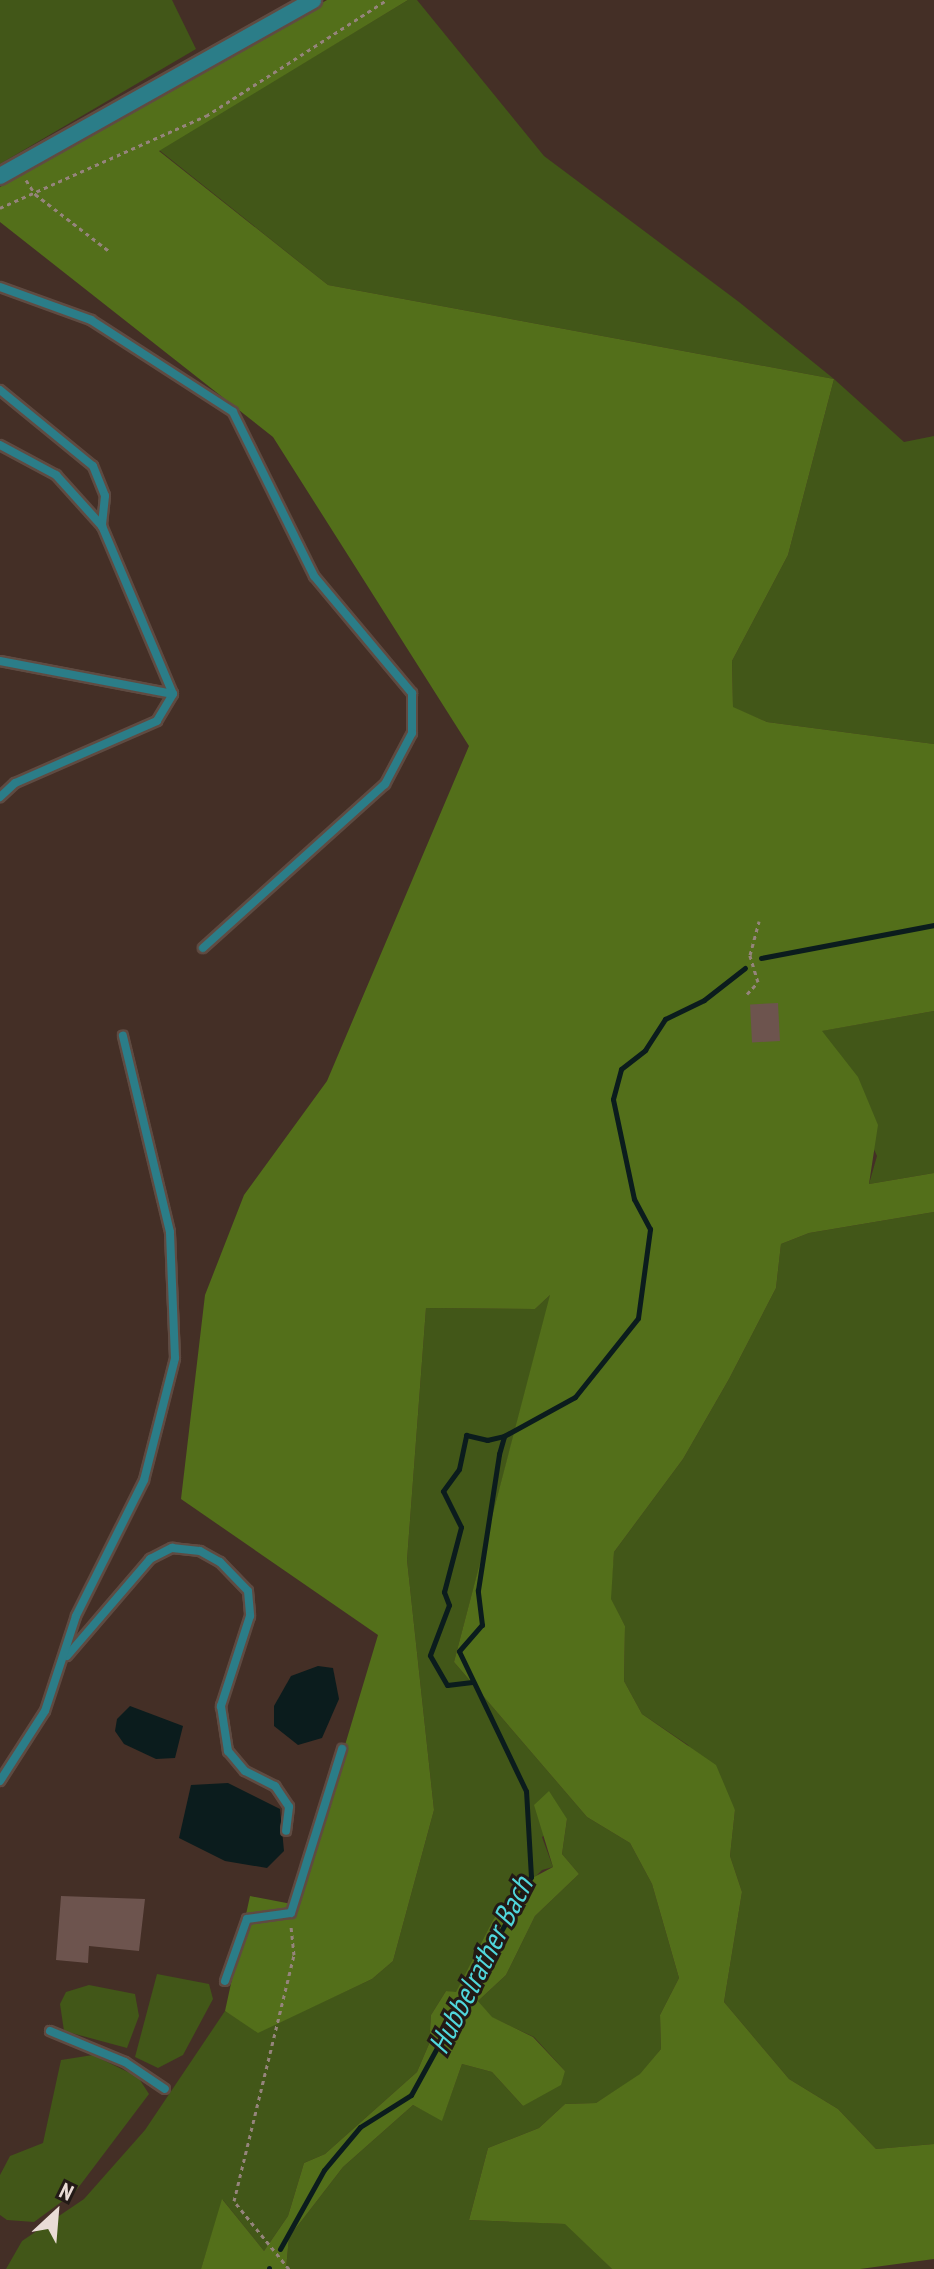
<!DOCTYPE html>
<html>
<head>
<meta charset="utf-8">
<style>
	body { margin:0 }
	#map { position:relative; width:934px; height:2269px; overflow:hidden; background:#442f26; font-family:"PT Sans Narrow",sans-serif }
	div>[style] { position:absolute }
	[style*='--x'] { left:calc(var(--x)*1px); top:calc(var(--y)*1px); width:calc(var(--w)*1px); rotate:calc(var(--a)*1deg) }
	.green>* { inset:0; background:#425718 }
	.forest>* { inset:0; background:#536f1a }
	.water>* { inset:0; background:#0b1c1d }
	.stream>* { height:5px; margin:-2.5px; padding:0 2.5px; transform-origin:2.5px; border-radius:2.5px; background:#0b1c1d }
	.building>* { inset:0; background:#6d544e; transform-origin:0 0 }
	.path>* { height:3px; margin-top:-1.5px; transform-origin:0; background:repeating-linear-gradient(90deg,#95847c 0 4px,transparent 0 8px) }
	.roads { filter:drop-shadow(2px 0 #5f4b42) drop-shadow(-2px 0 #5f4b42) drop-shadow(0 2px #5f4b42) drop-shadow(0 -2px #5f4b42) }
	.service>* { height:8px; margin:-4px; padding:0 4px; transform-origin:4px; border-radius:4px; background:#2b7d88 }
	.tertiary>* { height:16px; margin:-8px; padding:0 8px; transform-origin:8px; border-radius:8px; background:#2b7d88 }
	span { translate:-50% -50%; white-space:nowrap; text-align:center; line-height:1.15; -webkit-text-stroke:6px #231a16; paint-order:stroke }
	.water-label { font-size:30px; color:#50d7dc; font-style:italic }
	.north { position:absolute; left:16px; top:2173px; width:80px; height:80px; -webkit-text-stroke:6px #231a16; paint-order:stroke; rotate:26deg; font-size:22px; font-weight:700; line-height:32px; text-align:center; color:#eadcd6 }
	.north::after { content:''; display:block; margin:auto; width:28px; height:36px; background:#eadcd6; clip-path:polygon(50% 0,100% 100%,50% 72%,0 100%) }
</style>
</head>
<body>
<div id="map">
	<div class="green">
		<div style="clip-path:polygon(0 0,172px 0,196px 49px,0 164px)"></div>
		<div style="clip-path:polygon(408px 0,417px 0,544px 156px,739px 302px,834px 379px,904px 442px,934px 436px,934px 744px,767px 722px,733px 708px,732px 661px,788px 555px,834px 379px,328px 285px,159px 150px)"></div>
		<div style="clip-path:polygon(934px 1011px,934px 1173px,869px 1184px,877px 1156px,821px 1031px)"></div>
		<div style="clip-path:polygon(934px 1212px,934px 2144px,876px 2149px,838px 2109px,789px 2079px,724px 2002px,742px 1892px,730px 1856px,735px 1810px,688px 1745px,642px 1714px,624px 1681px,625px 1626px,610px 1600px,614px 1552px,683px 1459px,729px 1379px,776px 1288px,781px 1244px,809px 1233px)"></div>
		<div style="clip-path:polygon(551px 1294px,454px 1662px,587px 1817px,630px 1843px,652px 1884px,679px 1978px,660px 2015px,661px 2049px,640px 2075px,596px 2103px,565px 2104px,539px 2128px,488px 2148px,469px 2220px,566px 2224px,612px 2269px,286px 2269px,289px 2237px,343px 2167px,413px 2105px,442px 2120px,462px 2064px,492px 2072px,523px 2106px,565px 2071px,534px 2037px,491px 2017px,478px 2001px,506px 1975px,535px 1916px,579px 1874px,562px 1854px,567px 1819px,542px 1837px,553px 1867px,542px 1870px,493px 1920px,456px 1993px,446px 1991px,431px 2015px,429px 2044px,417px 2072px,325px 2154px,304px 2163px,288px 2216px,264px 2251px,223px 2200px,201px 2269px,6px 2269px,22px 2241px,84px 2199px,145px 2130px,225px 2011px,258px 2032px,372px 1979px,393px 1961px,434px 1810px,407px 1560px,426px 1308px,535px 1309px)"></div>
		<div style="clip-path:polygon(157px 1974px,209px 1984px,213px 1999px,183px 2055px,158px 2068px,135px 2057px)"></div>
		<div style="clip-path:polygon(89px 1985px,135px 1994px,139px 2016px,127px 2048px,64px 2031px,60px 2004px,66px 1992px)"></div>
		<div style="clip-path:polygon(93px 2055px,138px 2077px,149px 2094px,75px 2192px,34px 2222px,7px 2220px,0 2215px,0 2175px,10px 2156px,43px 2143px,61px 2060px)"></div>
	</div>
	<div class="forest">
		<div style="clip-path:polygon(327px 0,408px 0,159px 151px,328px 285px,834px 379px,788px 555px,732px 661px,733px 707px,767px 722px,934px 744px,934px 1011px,822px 1031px,858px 1077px,878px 1125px,869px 1184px,934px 1173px,934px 1212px,809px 1233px,781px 1244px,776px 1288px,729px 1379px,683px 1459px,614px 1552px,611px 1599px,625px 1626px,624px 1681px,642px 1714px,716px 1765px,735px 1810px,730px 1856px,742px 1892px,724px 2002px,789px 2079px,838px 2109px,876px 2149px,934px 2144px,934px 2259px,860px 2269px,612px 2269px,565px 2224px,469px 2220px,488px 2148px,539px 2128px,565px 2104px,596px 2103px,640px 2074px,661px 2049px,660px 2015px,679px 1978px,652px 1884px,630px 1843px,587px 1817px,454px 1662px,550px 1295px,535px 1309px,426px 1308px,407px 1560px,434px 1810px,393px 1961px,372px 1979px,258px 2033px,225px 2011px,250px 1896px,297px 1905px,378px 1635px,181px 1499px,205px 1295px,244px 1195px,327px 1081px,469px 746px,273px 437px,0 222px,0 187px)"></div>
		<div style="clip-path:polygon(549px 1791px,567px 1819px,562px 1854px,579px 1874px,535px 1916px,506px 1975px,478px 2001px,492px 2017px,533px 2037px,565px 2071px,561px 2085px,523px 2106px,492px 2072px,462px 2064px,442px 2121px,413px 2105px,343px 2167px,289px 2237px,286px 2269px,201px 2269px,222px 2199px,264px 2251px,288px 2216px,304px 2163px,325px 2154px,417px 2072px,429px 2044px,431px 2015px,446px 1991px,456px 1992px,493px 1920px,519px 1885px,553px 1867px,534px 1805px)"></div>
	</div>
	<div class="water">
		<div style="clip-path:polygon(318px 1666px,333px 1668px,339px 1699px,322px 1738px,298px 1745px,274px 1726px,274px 1706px,291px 1676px)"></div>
		<div style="clip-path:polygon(130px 1706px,183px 1726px,175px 1758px,156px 1759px,124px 1744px,115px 1731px,117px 1719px)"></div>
		<div style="clip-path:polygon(228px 1783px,280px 1809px,284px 1851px,267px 1868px,225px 1861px,179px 1838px,191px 1785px)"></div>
	</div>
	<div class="stream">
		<div style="--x:761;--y:958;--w:176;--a:-10.8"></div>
		<div style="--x:472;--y:1682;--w:25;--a:173"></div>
		<div style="--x:447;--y:1685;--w:34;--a:-120"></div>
		<div style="--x:430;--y:1655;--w:53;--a:-69.2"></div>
		<div style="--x:449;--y:1605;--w:14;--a:-111"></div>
		<div style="--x:444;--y:1592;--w:67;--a:-75.3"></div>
		<div style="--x:461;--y:1527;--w:40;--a:-116.6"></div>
		<div style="--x:443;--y:1491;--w:27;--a:-54"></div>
		<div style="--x:459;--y:1469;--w:35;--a:-78"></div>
		<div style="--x:466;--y:1435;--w:22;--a:13"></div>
		<div style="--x:487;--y:1440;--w:17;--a:-13"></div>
		<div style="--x:280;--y:2249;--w:90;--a:-60.9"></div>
		<div style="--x:324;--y:2170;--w:56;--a:-50.1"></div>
		<div style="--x:360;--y:2127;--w:60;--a:-32.1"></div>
		<div style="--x:411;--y:2095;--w:249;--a:-61.2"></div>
		<div style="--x:531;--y:1877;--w:86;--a:-93.3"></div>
		<div style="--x:526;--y:1791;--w:155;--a:-115.6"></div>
		<div style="--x:459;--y:1651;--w:35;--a:-49"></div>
		<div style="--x:482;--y:1625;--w:35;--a:-97"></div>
		<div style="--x:478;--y:1590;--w:138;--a:-81.2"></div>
		<div style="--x:499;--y:1454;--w:19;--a:-74"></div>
		<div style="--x:504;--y:1436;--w:81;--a:-28.8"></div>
		<div style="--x:575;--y:1397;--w:101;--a:-51.4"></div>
		<div style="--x:638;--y:1318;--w:90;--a:-82.3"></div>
		<div style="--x:650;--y:1229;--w:34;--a:-118"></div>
		<div style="--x:634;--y:1199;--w:102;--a:-101.9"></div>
		<div style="--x:613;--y:1099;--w:31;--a:-75"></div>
		<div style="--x:621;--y:1069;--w:31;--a:-38"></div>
		<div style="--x:645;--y:1050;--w:37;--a:-57"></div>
		<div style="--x:665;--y:1019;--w:43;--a:-26"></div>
		<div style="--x:704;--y:1000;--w:52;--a:-38"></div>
		<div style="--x:269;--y:2269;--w:1;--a:-90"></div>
	</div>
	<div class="building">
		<div style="left:778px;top:1003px;width:38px;height:28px;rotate:87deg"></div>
		<div style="clip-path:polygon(61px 1896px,145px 1899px,139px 1951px,89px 1946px,88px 1963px,56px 1960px)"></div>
	</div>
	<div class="path">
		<div style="--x:26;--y:180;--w:17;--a:57"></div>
		<div style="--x:35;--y:194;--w:93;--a:37.6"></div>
		<div style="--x:0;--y:208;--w:226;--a:-24.1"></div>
		<div style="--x:206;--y:116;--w:215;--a:-32.7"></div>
		<div style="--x:747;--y:994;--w:16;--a:-47"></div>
		<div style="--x:758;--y:982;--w:28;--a:-107"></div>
		<div style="--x:750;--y:955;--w:35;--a:-75"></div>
		<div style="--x:289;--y:2269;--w:87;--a:-129"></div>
		<div style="--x:234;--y:2201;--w:253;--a:-76.3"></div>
		<div style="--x:294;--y:1955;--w:30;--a:-96"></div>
	</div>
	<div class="roads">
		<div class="service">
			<div style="--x:0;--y:287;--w:97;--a:19.9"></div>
			<div style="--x:91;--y:320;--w:169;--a:32.9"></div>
			<div style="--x:233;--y:412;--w:183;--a:63.7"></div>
			<div style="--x:314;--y:576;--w:153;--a:50.1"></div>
			<div style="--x:412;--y:693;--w:40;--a:90"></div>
			<div style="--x:412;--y:733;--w:58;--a:117.9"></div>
			<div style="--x:385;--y:784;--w:245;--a:138"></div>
			<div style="--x:0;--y:390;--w:120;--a:39.3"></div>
			<div style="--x:93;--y:466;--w:32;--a:68"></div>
			<div style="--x:105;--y:496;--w:30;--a:96"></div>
			<div style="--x:102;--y:526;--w:182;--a:67.1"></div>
			<div style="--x:173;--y:694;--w:31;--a:121"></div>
			<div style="--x:157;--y:721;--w:155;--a:156.4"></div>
			<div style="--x:15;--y:783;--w:21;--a:137"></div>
			<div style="--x:0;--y:445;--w:64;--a:28.2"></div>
			<div style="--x:56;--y:475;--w:69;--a:48"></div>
			<div style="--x:0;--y:661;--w:176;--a:10.8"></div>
			<div style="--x:67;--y:1656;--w:128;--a:-49.4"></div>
			<div style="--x:150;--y:1559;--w:25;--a:-27"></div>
			<div style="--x:172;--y:1548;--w:28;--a:6"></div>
			<div style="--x:200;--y:1551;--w:23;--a:29"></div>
			<div style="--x:220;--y:1562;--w:40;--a:46"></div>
			<div style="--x:248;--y:1591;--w:25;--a:85"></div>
			<div style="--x:250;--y:1616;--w:95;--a:107.9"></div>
			<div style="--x:221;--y:1706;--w:46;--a:81.2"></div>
			<div style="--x:228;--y:1751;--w:26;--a:50"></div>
			<div style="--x:245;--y:1771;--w:34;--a:27"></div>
			<div style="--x:275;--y:1786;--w:25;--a:56"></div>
			<div style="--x:289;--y:1807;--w:24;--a:97"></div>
			<div style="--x:0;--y:1781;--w:83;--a:-57.3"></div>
			<div style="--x:45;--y:1711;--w:100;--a:-71.9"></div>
			<div style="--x:76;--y:1616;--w:152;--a:-63.4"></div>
			<div style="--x:144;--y:1480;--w:126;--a:-75.7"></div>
			<div style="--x:175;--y:1358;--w:126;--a:-92.3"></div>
			<div style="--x:170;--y:1232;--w:202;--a:-103.5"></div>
			<div style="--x:225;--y:1981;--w:66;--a:-70.5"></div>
			<div style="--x:247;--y:1919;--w:44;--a:-7.8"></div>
			<div style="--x:291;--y:1913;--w:172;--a:-72.7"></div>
			<div style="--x:50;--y:2031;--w:81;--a:22.5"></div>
			<div style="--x:125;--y:2062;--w:48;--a:34"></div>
		</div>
		<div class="tertiary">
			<div style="--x:0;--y:176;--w:359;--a:-29.3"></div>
		</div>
	</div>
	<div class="water-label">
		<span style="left:480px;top:1965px;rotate:-63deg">Hubbelrather Bach</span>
	</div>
	<div class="north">N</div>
</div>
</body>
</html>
